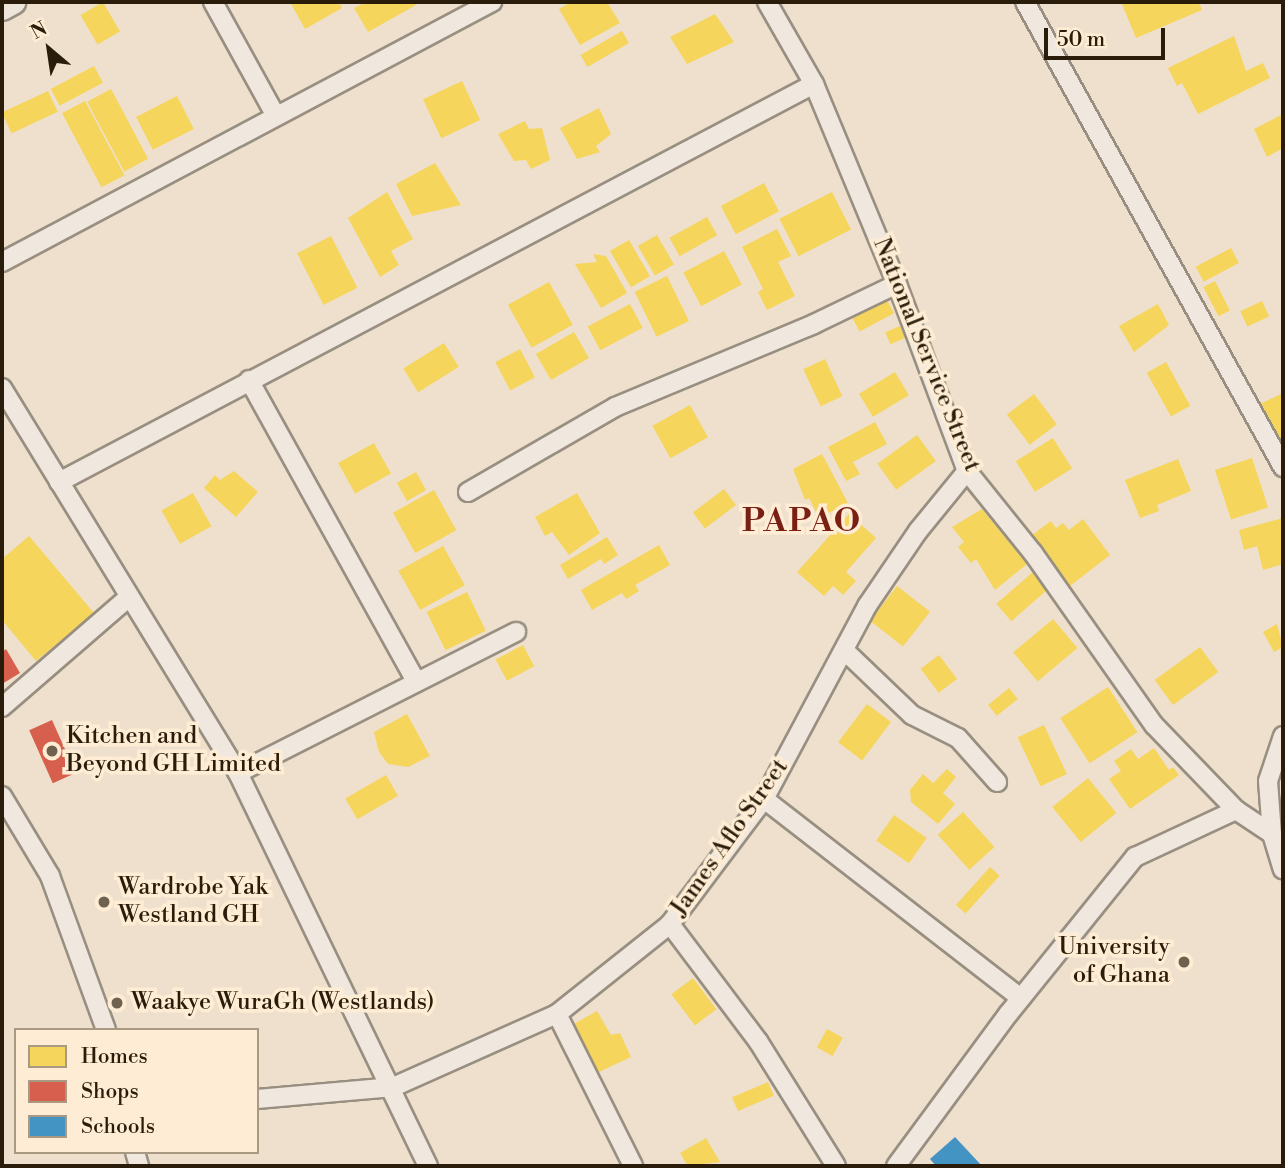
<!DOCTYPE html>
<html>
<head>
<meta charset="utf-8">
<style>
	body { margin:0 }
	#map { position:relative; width:1285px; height:1168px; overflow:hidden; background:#eee0cc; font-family:"Libre Bodoni",serif }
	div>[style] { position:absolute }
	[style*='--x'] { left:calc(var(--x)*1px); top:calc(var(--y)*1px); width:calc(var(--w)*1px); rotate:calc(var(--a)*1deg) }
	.homes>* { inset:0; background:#f6d55c; transform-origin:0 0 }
	.shops>* { inset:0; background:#d6604d; transform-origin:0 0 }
	.schools>* { inset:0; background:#4393c3 }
	.roads { filter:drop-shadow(2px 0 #988f81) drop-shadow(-2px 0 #988f81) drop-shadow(0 2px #988f81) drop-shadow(0 -2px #988f81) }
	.minor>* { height:18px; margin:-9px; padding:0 9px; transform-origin:9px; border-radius:9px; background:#f0e8df }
	.major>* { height:23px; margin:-11.5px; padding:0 11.5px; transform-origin:11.5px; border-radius:11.5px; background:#ede5da }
	.dots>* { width:19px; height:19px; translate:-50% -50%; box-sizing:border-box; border:4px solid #feedd4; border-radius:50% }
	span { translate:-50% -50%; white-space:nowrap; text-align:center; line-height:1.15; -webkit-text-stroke:7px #feedd4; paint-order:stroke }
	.street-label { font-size:24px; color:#291c0a }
	.poi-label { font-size:24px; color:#291c0a }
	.left { translate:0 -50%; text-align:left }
	.right { translate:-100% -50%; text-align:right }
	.district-label { font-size:32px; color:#7a1f14; font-weight:700; letter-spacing:2px }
	.frame { position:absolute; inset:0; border:4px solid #291c0a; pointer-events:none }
	.legend { position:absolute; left:14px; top:1028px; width:245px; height:126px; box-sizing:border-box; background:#feedd4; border:2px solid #a99983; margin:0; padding:9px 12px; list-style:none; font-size:21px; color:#291c0a }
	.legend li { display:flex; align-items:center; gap:14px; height:35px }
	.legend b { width:35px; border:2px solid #a99983 }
	.north { position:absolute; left:14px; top:14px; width:70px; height:70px; -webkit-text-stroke:5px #feedd4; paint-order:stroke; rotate:331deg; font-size:19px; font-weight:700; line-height:28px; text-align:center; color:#291c0a }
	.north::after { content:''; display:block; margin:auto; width:24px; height:32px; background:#291c0a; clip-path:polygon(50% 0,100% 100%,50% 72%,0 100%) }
	.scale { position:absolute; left:1044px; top:28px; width:121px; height:32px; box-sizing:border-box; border:4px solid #291c0a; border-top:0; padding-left:9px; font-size:21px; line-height:24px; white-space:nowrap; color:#291c0a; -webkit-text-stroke:5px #feedd4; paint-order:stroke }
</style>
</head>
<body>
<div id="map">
	<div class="homes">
		<div style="left:103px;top:2px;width:34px;height:26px;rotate:60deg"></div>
		<div style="clip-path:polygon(290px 2px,339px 2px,342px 8px,305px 29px)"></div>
		<div style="clip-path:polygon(366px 2px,414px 2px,416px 5px,368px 32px,354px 8px)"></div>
		<div style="clip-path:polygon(571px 2px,607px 2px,620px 23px,580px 45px,559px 9px)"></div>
		<div style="clip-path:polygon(1121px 2px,1199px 2px,1202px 10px,1136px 38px)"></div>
		<div style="clip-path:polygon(715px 14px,734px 42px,687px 64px,670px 37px)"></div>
		<div style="left:622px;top:31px;width:14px;height:48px;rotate:60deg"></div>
		<div style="clip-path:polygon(1234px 36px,1246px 71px,1263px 63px,1270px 78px,1198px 114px,1182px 83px,1177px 86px,1168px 68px)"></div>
		<div style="left:94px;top:66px;width:19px;height:49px;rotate:62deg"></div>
		<div style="left:462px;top:81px;width:43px;height:43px;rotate:65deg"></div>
		<div style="left:111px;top:89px;width:79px;height:27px;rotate:62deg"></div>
		<div style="left:48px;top:91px;width:23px;height:51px;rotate:65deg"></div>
		<div style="left:177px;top:96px;width:37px;height:46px;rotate:63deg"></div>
		<div style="left:85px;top:101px;width:84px;height:26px;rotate:62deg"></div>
		<div style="clip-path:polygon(599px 108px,611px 134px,596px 146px,600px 152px,577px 159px,560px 128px)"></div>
		<div style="clip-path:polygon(1283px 114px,1283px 148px,1267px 157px,1254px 129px)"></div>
		<div style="clip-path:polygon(525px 121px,529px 129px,542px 128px,550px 160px,531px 169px,526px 160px,514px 161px,498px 134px)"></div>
		<div style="clip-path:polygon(435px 163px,461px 205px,412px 216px,396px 184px)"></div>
		<div style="left:764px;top:183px;width:32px;height:49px;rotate:62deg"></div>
		<div style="clip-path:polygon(387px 192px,413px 239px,391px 251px,399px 265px,380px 277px,348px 218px)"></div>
		<div style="left:832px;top:192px;width:42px;height:59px;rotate:63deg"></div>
		<div style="left:707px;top:217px;width:21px;height:43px;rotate:61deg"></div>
		<div style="clip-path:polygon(777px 229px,791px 256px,778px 262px,795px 296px,767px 310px,758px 292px,763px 289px,742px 247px)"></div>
		<div style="left:657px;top:235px;width:34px;height:22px;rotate:60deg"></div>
		<div style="left:331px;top:236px;width:58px;height:38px;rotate:63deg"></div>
		<div style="left:629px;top:240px;width:42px;height:22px;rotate:60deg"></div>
		<div style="left:1231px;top:248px;width:17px;height:40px;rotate:62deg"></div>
		<div style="left:724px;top:251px;width:38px;height:46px;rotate:62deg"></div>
		<div style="clip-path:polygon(593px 254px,606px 256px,627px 293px,601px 308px,575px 264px,597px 262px)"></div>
		<div style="left:667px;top:276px;width:50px;height:36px;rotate:64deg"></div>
		<div style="left:1215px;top:281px;width:33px;height:13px;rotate:63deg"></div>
		<div style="left:549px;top:282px;width:49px;height:47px;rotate:61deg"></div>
		<div style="left:887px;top:300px;width:15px;height:39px;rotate:62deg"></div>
		<div style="left:1262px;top:301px;width:17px;height:24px;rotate:65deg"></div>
		<div style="left:630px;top:304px;width:27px;height:48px;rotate:62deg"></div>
		<div style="clip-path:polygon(1158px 304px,1169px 325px,1134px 352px,1119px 326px)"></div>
		<div style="left:900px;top:326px;width:13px;height:16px;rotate:67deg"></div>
		<div style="left:574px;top:332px;width:30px;height:44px;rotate:60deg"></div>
		<div style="left:444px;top:343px;width:28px;height:48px;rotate:58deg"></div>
		<div style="left:520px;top:349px;width:32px;height:28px;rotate:62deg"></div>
		<div style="left:825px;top:359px;width:41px;height:24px;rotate:65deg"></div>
		<div style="left:1166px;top:362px;width:50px;height:22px;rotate:61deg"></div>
		<div style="left:895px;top:372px;width:27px;height:42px;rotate:59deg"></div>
		<div style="clip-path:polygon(1283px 393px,1283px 452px,1272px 428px,1268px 430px,1260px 404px)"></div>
		<div style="left:1034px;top:394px;width:38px;height:34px;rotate:53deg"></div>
		<div style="left:690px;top:405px;width:37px;height:43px;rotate:61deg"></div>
		<div style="clip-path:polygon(875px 422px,887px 444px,853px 462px,860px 474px,846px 481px,828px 447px)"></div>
		<div style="left:917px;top:435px;width:32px;height:49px;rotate:54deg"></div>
		<div style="left:1053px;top:438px;width:36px;height:44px;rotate:58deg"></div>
		<div style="left:374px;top:443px;width:35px;height:41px;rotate:61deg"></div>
		<div style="clip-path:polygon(822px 454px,848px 503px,819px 518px,809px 498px,805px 500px,793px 469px)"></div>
		<div style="left:1252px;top:458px;width:52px;height:39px;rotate:72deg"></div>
		<div style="clip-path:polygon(1178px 459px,1191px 491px,1157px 505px,1159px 511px,1140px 518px,1125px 480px)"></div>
		<div style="clip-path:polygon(234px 471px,258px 492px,236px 517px,204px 488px,215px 475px,220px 480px)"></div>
		<div style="left:416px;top:472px;width:21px;height:22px;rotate:61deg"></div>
		<div style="left:724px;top:489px;width:20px;height:39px;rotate:53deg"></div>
		<div style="left:434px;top:490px;width:46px;height:47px;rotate:61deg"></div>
		<div style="left:193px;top:493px;width:38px;height:36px;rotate:61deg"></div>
		<div style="clip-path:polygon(577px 493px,600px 533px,569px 555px,552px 532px,545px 536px,535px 517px)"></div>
		<div style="clip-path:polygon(982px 509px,1027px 564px,995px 590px,976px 559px,971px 563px,958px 547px,964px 542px,952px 527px)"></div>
		<div style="clip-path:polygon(849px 514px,876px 538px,846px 572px,856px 581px,843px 595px,833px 586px,824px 596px,797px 572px)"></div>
		<div style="clip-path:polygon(1283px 518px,1283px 564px,1263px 570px,1257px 546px,1244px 550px,1239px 530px)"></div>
		<div style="clip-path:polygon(1083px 519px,1110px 555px,1070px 586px,1032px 535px,1051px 521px,1056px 528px,1063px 523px,1069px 530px)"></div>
		<div style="clip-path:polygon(29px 536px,94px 613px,36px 661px,2px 620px,2px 559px)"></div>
		<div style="clip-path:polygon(607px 537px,618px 555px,604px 564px,601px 559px,568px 579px,560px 565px)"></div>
		<div style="clip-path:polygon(659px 545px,670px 565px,635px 585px,639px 591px,626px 599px,622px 593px,592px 610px,581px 590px)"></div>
		<div style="left:443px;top:546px;width:45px;height:51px;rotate:61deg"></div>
		<div style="left:1034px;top:571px;width:23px;height:50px;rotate:49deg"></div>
		<div style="left:897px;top:586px;width:42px;height:44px;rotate:38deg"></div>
		<div style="left:467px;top:592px;width:43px;height:45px;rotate:64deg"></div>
		<div style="left:1053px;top:619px;width:38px;height:52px;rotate:50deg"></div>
		<div style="clip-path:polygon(1277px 624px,1283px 647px,1274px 652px,1263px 632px)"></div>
		<div style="left:523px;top:645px;width:24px;height:31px;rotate:62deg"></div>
		<div style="left:1200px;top:647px;width:31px;height:56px;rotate:54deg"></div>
		<div style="left:939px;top:655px;width:30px;height:23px;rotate:53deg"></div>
		<div style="left:1108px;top:687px;width:54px;height:57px;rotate:57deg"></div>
		<div style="left:1009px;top:688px;width:14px;height:27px;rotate:51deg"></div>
		<div style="left:867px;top:704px;width:30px;height:48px;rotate:37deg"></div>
		<div style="clip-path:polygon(407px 714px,430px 756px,408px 767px,388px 764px,379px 752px,374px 732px)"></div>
		<div style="left:1044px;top:725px;width:54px;height:29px;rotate:65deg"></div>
		<div style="clip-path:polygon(1154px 748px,1169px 770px,1173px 767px,1179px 775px,1130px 809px,1109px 779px,1121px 771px,1114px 761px,1131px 749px,1138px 759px)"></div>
		<div style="clip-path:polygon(947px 769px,956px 777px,943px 793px,955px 804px,938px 824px,911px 802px,910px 790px,923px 774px,933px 783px)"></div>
		<div style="left:386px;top:775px;width:24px;height:47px;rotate:60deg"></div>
		<div style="left:1088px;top:778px;width:45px;height:46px;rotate:51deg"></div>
		<div style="left:963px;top:812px;width:47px;height:34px;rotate:48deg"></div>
		<div style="left:894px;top:815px;width:40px;height:31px;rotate:35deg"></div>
		<div style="left:990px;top:867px;width:13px;height:51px;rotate:42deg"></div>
		<div style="left:693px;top:978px;width:39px;height:27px;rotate:53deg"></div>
		<div style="clip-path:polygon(597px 1011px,611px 1035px,620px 1033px,631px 1057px,597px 1073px,572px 1025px)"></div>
		<div style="left:827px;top:1029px;width:18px;height:21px;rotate:29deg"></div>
		<div style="left:768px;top:1082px;width:15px;height:39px;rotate:67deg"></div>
		<div style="clip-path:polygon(706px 1138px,720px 1162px,688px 1166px,680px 1153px)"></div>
	</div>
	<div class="shops">
		<div style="clip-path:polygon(6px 649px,20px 673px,2px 684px,2px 652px)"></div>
		<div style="left:52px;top:720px;width:58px;height:25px;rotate:66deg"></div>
	</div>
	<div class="schools">
		<div style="clip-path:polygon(955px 1137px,982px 1166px,936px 1166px,930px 1159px)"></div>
	</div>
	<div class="roads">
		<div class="minor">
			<div style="--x:213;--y:2;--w:130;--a:61.1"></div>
			<div style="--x:767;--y:2;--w:95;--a:60.2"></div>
			<div style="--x:814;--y:84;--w:217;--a:67.5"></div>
			<div style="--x:897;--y:284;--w:200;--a:69.5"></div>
			<div style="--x:967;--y:471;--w:105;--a:51.2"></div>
			<div style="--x:1033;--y:553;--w:210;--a:54.9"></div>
			<div style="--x:1154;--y:725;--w:118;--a:46"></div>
			<div style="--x:1236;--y:810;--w:43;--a:33.7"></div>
			<div style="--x:1025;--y:2;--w:532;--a:60.98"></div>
			<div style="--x:2;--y:262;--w:555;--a:-27.95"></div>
			<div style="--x:249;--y:380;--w:343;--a:61"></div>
			<div style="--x:2;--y:388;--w:452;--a:58.5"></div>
			<div style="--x:238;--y:773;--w:437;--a:64.2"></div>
			<div style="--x:59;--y:482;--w:853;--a:-27.8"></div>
			<div style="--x:468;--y:492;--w:170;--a:-30"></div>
			<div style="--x:615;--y:407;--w:216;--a:-22.6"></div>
			<div style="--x:814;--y:324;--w:92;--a:-25.7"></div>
			<div style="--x:844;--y:650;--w:94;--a:43.7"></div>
			<div style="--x:912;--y:715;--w:51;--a:26.6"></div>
			<div style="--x:958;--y:738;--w:59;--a:48.4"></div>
			<div style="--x:2;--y:707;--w:167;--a:-40.9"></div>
			<div style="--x:1283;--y:736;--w:47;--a:108.4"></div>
			<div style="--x:1268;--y:781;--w:53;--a:85.7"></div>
			<div style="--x:1272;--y:834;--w:37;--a:73"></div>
			<div style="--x:238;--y:773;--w:312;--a:-26.9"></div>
			<div style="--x:2;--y:796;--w:93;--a:59"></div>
			<div style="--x:50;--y:876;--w:164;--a:70"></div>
			<div style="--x:764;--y:799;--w:325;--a:37.8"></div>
			<div style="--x:670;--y:924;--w:146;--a:53.1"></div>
			<div style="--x:758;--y:1041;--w:147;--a:58"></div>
			<div style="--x:557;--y:1014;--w:170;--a:63.4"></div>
			<div style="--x:257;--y:1099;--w:137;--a:-5"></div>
			<div style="--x:393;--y:1087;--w:180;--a:-24"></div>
			<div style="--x:557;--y:1014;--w:144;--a:-38.5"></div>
			<div style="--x:670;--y:924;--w:156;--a:-53.1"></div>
			<div style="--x:764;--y:799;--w:219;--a:-61.9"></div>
			<div style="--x:867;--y:606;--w:91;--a:-55.8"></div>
			<div style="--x:918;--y:531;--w:77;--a:-50.8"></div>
			<div style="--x:135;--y:1152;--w:15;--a:74"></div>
			<div style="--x:896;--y:1166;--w:190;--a:-53.6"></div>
			<div style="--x:1009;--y:1013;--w:201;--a:-51.1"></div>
			<div style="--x:1135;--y:857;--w:111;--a:-25"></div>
		</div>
		<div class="major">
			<div style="--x:2;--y:8;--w:13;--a:-29"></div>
		</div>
	</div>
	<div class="dots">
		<div style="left:52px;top:751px;background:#6e614e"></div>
		<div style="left:104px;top:902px;background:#6e614e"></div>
		<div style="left:1184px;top:962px;background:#6e614e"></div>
		<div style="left:117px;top:1003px;background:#6e614e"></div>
	</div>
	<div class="street-label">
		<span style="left:926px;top:355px;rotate:68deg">National Service Street</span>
		<span style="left:730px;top:838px;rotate:-55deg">James Aflo Street</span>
	</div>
	<div class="poi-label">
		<span class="left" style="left:66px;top:751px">Kitchen and<br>Beyond GH Limited</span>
		<span class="left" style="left:118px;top:902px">Wardrobe Yak<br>Westland GH</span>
		<span class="right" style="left:1170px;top:962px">University<br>of Ghana</span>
		<span class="left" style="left:131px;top:1003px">Waakye WuraGh (Westlands)</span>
	</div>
	<div class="district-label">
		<span style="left:802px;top:521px">PAPAO</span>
	</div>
	<div class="frame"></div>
	<ul class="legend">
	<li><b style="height:19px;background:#f6d55c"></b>Homes</li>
	<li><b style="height:19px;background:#d6604d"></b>Shops</li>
	<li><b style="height:19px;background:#4393c3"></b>Schools</li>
	</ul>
	<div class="north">N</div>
	<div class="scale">50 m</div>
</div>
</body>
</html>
